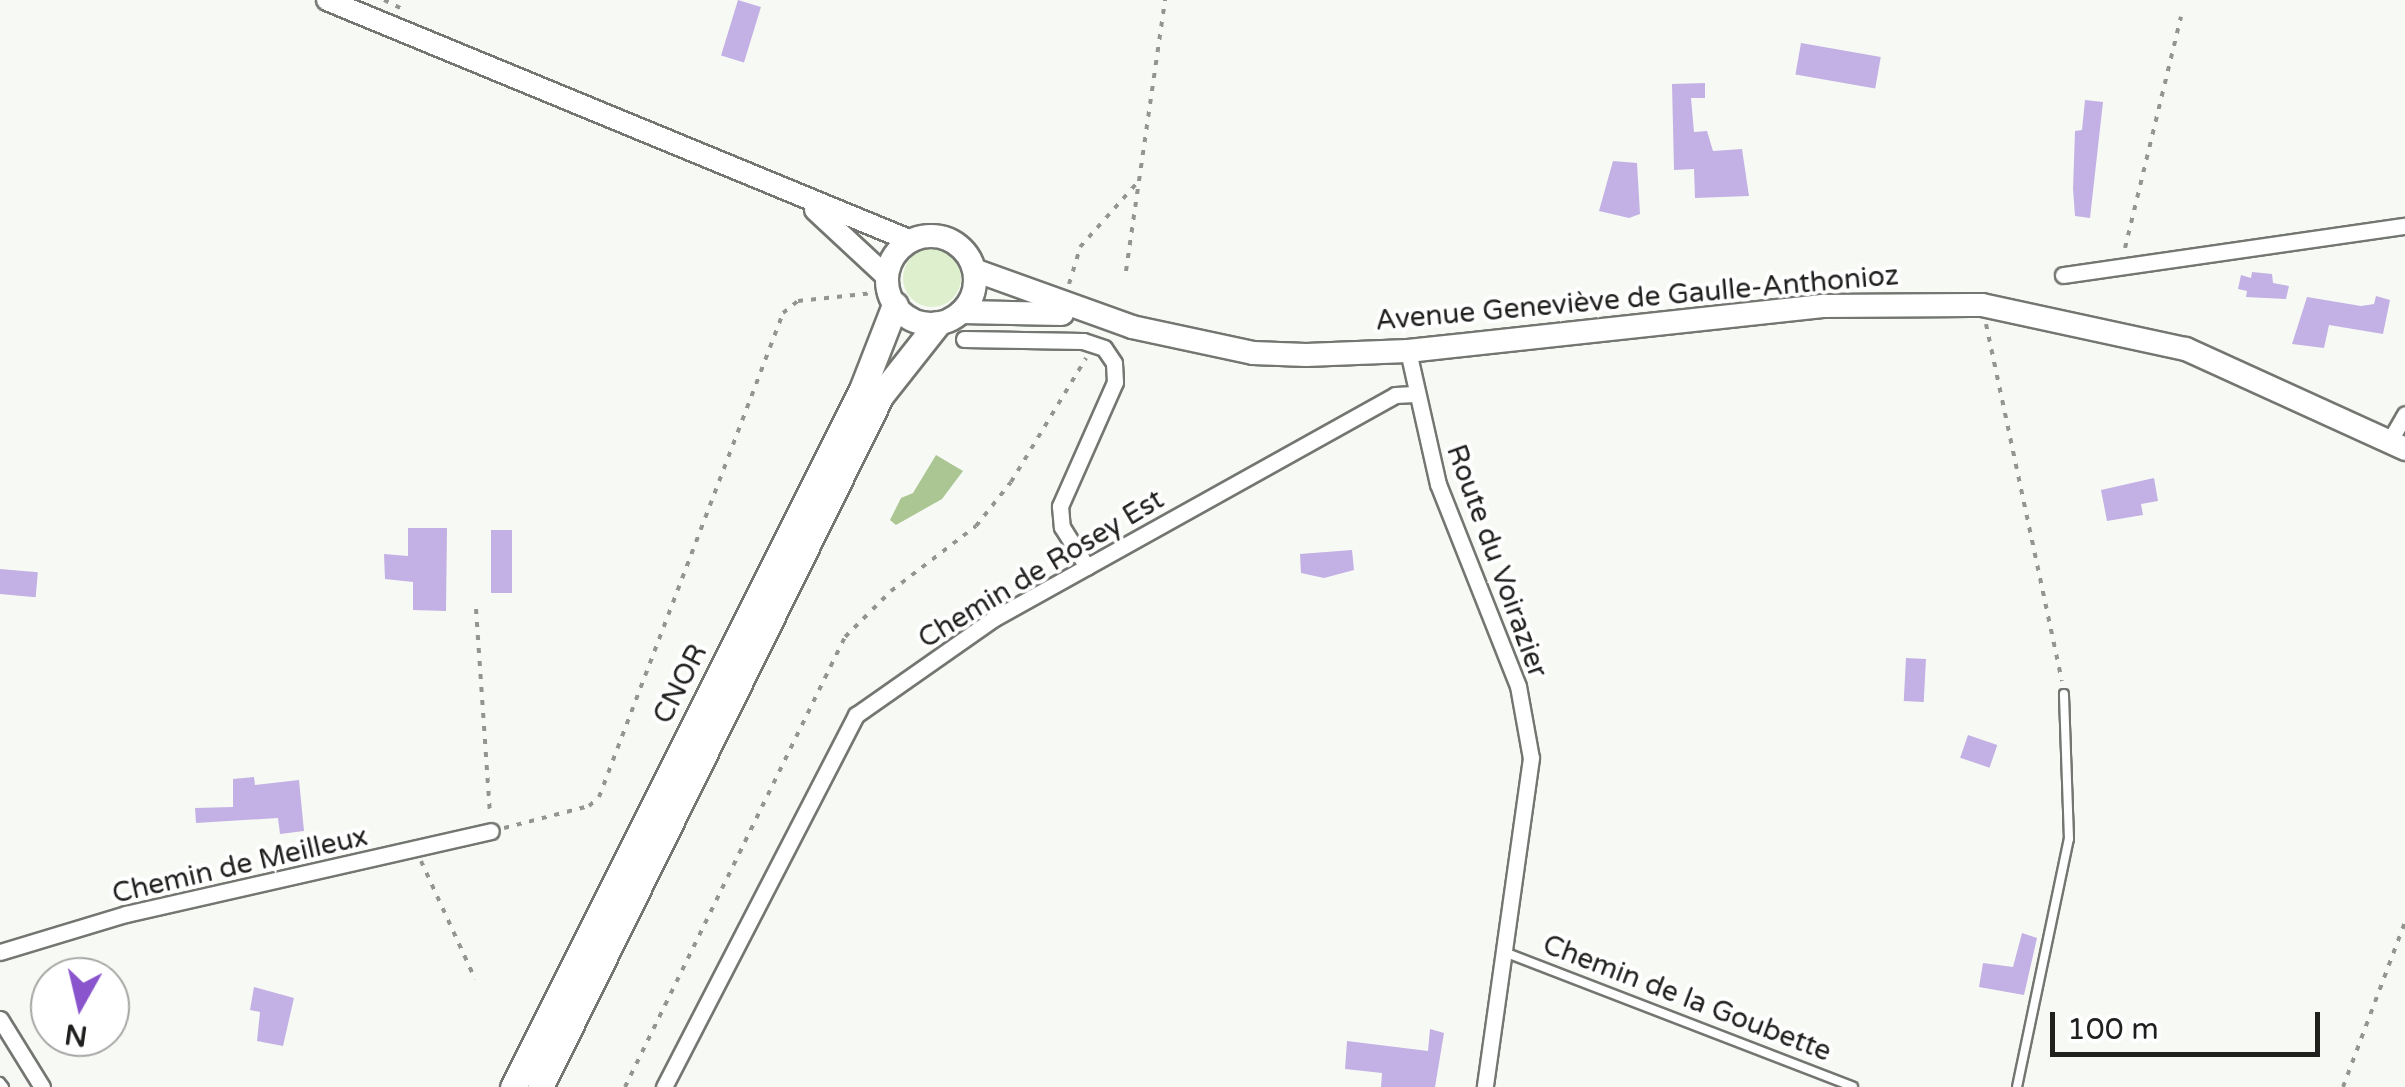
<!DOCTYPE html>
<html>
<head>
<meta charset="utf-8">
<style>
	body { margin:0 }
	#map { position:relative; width:2405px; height:1087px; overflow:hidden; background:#f7faf4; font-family:"Varela Round",sans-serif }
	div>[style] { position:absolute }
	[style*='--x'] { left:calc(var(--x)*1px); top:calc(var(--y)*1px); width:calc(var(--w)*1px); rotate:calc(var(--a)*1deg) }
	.green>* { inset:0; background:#ddefcd }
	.round { border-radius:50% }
	.water>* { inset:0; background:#abc593 }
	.building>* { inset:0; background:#c3b0e4; transform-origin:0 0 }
	.path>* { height:4px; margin-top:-2px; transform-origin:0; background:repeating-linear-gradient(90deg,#939591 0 5px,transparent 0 13px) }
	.roads { filter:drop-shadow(2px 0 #737671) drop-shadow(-2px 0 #737671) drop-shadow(0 2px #737671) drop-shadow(0 -2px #737671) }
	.service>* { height:8px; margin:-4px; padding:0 4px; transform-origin:4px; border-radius:4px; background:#fff }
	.minor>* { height:15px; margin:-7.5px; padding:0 7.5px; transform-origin:7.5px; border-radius:7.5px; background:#fff }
	.secondary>* { height:20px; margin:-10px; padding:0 10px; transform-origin:10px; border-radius:10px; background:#fff }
	.primary>* { height:22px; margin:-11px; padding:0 11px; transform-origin:11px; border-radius:11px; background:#fff }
	.primary>.ring { margin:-11px; padding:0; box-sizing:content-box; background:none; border:22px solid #fff; border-radius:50% }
	.trunk>* { height:25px; margin:-12.5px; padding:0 12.5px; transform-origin:12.5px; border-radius:12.5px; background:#fff }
	span { translate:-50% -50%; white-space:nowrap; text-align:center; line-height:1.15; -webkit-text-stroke:8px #fff; paint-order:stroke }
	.street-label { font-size:28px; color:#20211f }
	.north { position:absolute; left:30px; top:957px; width:100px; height:100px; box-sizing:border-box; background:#fff; border:2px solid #a6a6a5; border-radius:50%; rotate:188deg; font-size:28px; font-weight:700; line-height:40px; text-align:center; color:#20211f }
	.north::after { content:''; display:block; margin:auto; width:35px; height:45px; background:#8954cc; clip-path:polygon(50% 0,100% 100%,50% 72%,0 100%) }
	.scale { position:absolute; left:2050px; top:1012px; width:270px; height:45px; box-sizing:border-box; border:5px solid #20211f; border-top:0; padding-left:12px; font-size:30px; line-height:35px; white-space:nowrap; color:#20211f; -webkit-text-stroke:8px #fff; paint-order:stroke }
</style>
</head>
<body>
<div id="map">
	<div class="green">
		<div class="round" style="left:903px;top:249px;width:58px;height:58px"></div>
	</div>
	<div class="water">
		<div style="clip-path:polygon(936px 455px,963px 471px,942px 499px,896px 525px,890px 520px,901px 498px,913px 493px)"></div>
	</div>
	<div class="building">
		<div style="left:738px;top:0;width:24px;height:58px;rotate:17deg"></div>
		<div style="left:1801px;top:43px;width:81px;height:32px;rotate:10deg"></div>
		<div style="clip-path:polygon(1705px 83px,1705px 98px,1691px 98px,1694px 132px,1707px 131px,1713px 151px,1742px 149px,1749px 196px,1695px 198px,1694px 169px,1674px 170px,1672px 84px)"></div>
		<div style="clip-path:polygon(2085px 100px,2103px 102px,2090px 218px,2075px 216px,2073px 189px,2075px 131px,2082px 130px)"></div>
		<div style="clip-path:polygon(1613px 161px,1637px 163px,1640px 214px,1629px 218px,1599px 211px)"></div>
		<div style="clip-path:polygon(2252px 272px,2272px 274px,2273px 283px,2289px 286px,2286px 299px,2246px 297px,2247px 291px,2238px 289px,2241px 275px,2251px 278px)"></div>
		<div style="clip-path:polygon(2376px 296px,2390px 300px,2383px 334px,2329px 325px,2324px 348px,2292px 344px,2307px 297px,2361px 306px,2374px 304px)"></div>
		<div style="clip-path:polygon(2154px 478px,2158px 501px,2141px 504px,2143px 515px,2107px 521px,2101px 490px)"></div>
		<div style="clip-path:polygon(408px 528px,447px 528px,446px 611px,413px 610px,413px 582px,385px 579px,384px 554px,408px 556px)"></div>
		<div style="left:491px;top:530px;width:21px;height:63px"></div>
		<div style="clip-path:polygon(1352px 550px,1354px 570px,1324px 578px,1301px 573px,1300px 554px)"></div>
		<div style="left:0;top:569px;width:38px;height:25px;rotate:5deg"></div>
		<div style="left:1906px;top:658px;width:20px;height:43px;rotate:3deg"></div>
		<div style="left:1968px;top:735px;width:31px;height:24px;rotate:19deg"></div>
		<div style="clip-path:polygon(254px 777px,255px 785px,299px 780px,304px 831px,280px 834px,278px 818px,196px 823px,195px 808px,233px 807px,233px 779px)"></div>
		<div style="clip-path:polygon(2022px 933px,2037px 938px,2024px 995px,1979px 987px,1983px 963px,2013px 967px)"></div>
		<div style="clip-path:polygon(254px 987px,294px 998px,283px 1046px,257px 1041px,260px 1012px,250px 1010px)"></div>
		<div style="clip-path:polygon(1430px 1029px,1444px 1033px,1435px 1087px,1381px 1087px,1382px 1073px,1345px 1069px,1347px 1041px,1428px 1051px)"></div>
	</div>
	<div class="path">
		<div style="--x:384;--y:0;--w:25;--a:26"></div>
		<div style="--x:2125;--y:248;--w:238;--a:-76.4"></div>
		<div style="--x:1126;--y:271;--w:274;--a:-81.8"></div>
		<div style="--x:1069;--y:284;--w:39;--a:-73"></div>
		<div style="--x:1080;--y:247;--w:87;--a:-48.3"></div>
		<div style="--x:1986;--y:324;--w:365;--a:78"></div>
		<div style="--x:476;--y:609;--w:205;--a:86.1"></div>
		<div style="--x:504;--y:828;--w:88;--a:-14.5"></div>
		<div style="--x:589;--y:806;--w:13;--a:-42"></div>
		<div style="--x:599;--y:797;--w:518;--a:-69.18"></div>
		<div style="--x:783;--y:313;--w:19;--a:-39"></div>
		<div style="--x:798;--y:301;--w:76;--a:-6"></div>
		<div style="--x:421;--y:861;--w:130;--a:65.4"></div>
		<div style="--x:625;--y:1087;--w:501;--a:-63.95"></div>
		<div style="--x:845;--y:637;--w:65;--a:-45"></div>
		<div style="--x:891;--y:591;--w:107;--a:-37.4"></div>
		<div style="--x:976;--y:526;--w:56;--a:-51.5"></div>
		<div style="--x:1011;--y:482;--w:145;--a:-58.8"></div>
		<div style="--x:2343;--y:1087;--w:176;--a:-69.4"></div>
	</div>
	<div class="roads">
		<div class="service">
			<div style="--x:1504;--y:952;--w:374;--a:21.1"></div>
			<div style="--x:0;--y:1082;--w:6;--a:51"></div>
			<div style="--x:2017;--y:1087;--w:253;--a:-78.2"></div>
			<div style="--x:2069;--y:839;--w:145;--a:-92"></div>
		</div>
		<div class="minor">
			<div style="--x:2063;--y:275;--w:345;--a:-8.2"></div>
			<div style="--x:964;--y:339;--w:119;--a:1"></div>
			<div style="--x:1083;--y:341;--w:22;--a:18"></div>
			<div style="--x:1104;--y:348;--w:18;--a:56"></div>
			<div style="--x:1114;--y:363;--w:19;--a:87"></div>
			<div style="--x:1115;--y:382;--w:136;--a:113.9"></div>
			<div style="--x:1060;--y:506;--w:21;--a:85"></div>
			<div style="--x:1062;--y:527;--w:47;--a:58"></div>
			<div style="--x:1408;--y:351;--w:136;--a:77.3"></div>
			<div style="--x:1438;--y:484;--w:217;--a:68.4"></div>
			<div style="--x:1518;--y:686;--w:73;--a:79.8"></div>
			<div style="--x:1531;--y:758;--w:332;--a:98"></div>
			<div style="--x:2389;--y:442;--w:32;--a:-60"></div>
			<div style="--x:0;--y:952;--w:132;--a:-16.8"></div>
			<div style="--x:126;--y:914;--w:374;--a:-12.8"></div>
			<div style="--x:0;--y:1019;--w:80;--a:58.3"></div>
			<div style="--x:664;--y:1087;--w:419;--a:-62.7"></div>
			<div style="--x:856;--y:715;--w:167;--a:-35"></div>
			<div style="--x:993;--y:619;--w:460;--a:-29.1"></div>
			<div style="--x:1395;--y:395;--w:20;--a:-3"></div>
		</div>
		<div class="secondary">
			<div style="--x:327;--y:0;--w:632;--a:22.42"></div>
			<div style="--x:815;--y:210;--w:98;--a:42.9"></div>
		</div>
		<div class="primary">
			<div class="ring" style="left:887px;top:236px;width:66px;height:66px"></div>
			<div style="--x:974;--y:270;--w:168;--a:19.8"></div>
			<div style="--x:1132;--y:327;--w:124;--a:12.1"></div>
			<div style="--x:1253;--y:353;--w:53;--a:2.2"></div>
			<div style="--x:1306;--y:355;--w:102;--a:-2.2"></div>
			<div style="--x:1408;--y:351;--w:417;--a:-6.2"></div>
			<div style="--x:1823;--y:306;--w:159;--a:-0.4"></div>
			<div style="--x:1982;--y:305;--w:209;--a:12.2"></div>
			<div style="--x:2186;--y:349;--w:241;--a:24.5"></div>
			<div style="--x:961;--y:312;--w:101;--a:1.1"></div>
		</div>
		<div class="trunk">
			<div style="--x:513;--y:1087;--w:783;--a:-63.43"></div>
			<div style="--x:863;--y:387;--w:88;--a:-68.7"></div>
			<div style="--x:540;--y:1087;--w:771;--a:-63.77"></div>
			<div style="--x:881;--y:395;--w:90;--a:-51.7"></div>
		</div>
	</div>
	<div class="street-label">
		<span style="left:1637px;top:298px;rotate:-5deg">Avenue Geneviève de Gaulle-Anthonioz</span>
		<span style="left:1497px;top:561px;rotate:70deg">Route du Voirazier</span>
		<span style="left:1041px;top:569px;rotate:-31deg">Chemin de Rosey Est</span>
		<span style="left:680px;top:684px;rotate:-63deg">CNOR</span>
		<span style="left:240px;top:865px;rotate:-13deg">Chemin de Meilleux</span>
		<span style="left:1687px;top:998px;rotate:21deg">Chemin de la Goubette</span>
	</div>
	<div class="north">N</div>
	<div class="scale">100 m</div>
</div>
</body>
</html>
